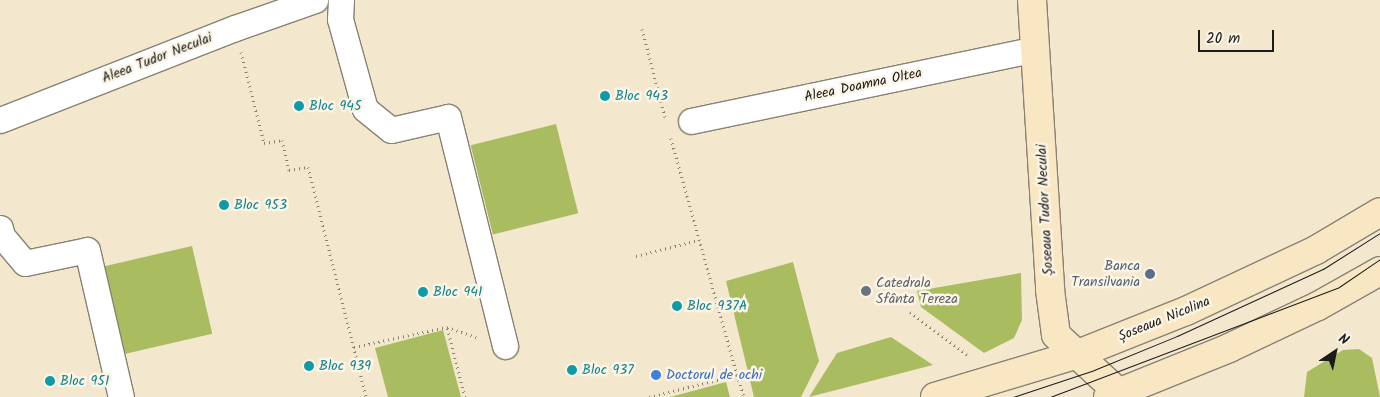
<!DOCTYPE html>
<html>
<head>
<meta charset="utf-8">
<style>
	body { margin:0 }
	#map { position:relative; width:1380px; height:397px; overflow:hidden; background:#f3e8cd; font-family:Kalam,sans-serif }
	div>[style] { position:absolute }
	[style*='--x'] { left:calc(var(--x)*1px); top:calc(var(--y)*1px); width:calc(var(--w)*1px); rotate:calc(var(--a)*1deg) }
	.green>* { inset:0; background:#a9bd60; transform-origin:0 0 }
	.path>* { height:3px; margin-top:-1.5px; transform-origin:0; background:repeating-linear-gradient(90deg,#888274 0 1px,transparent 0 5px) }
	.roads { filter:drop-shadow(1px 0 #888274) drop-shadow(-1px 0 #888274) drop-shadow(0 1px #888274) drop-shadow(0 -1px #888274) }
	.minor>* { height:25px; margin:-12.5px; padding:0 12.5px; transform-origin:12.5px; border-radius:12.5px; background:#fff }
	.secondary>* { height:28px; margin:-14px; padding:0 14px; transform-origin:14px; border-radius:14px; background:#f9e7c3 }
	.tram>* { height:1px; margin:-0.5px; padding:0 0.5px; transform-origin:0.5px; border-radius:0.5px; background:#1c1c1c }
	.dots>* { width:14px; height:14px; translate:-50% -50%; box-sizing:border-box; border:2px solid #fcf5e5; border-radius:50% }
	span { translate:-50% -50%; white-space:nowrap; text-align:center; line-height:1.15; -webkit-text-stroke:5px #fcf5e5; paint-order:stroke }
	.street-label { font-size:14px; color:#1c1c1c }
	.culture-label { font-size:14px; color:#0d838f }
	.left { translate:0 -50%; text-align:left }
	.service-label { font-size:14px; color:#4e5e75 }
	.right { translate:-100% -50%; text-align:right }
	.worship-label { font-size:14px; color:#5b616d }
	.shop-label { font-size:14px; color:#366cbe }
	.north { position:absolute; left:1310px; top:327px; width:50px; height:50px; -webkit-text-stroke:4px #fcf5e5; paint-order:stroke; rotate:34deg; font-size:14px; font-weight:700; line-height:20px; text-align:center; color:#1c1c1c }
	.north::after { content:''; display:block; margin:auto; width:18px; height:22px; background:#1c1c1c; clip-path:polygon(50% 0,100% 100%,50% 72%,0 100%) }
	.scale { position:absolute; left:1198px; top:30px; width:76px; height:22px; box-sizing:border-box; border:2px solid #1c1c1c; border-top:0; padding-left:6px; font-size:15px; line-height:18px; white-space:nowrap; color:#1c1c1c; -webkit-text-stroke:4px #fcf5e5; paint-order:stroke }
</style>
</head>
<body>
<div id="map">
	<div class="green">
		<div style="left:556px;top:124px;width:92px;height:88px;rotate:76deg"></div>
		<div style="left:192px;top:246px;width:90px;height:91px;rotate:77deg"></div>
		<div style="clip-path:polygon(793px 262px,819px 361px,801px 397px,754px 397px,726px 281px)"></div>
		<div style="clip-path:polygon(1021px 273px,1022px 320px,1014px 338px,984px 353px,921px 307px,917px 291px)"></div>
		<div style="clip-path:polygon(443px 330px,461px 397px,388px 397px,375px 348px)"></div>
		<div style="clip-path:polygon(891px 337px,933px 365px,809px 397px,837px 353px)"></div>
		<div style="clip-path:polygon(1359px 349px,1372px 358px,1380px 397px,1304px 397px,1307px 372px,1343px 350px)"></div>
		<div style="clip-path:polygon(726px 382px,730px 397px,670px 397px)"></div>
	</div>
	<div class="path">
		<div style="--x:642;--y:29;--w:91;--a:75.4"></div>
		<div style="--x:241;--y:52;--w:94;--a:75.8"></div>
		<div style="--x:264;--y:143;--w:18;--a:-9"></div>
		<div style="--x:282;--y:140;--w:31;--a:77"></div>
		<div style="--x:289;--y:170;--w:19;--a:-9"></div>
		<div style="--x:308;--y:167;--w:237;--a:75.8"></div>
		<div style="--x:636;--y:256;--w:65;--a:-14.3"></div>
		<div style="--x:910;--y:312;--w:74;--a:36.7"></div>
		<div style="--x:354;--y:347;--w:95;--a:-12.1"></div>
		<div style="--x:737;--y:375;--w:23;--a:72"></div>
		<div style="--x:465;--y:397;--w:72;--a:-104.4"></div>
		<div style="--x:447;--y:327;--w:31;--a:19"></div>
		<div style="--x:649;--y:397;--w:91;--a:-14"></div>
		<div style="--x:737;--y:375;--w:246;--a:-105.6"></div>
	</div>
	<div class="roads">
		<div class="minor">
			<div style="--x:341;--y:0;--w:19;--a:93"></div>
			<div style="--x:340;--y:19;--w:93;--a:74.5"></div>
			<div style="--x:365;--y:109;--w:33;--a:39"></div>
			<div style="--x:391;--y:130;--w:58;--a:-12.8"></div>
			<div style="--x:448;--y:117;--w:236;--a:76"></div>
			<div style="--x:0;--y:120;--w:252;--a:-21.4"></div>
			<div style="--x:235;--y:28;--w:85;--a:-19.3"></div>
			<div style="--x:691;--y:121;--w:351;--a:-11.8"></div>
			<div style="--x:0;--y:228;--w:8;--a:76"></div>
			<div style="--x:2;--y:236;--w:35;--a:50"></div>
			<div style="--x:25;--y:263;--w:63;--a:-11.8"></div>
			<div style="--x:87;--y:250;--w:151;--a:77"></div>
		</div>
		<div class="secondary">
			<div style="--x:1032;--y:0;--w:291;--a:86.4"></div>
			<div style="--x:1050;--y:290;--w:45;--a:82.4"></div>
			<div style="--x:1056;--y:335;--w:86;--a:42.6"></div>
			<div style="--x:935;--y:397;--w:149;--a:-16.7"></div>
			<div style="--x:1078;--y:354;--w:116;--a:-21.7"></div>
			<div style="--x:1186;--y:311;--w:144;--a:-25.1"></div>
			<div style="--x:1316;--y:250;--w:74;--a:-30.7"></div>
			<div style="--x:1108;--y:397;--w:131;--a:-22"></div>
			<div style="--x:1229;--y:348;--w:98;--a:-25.3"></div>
			<div style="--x:1318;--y:306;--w:71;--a:-29.4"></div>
		</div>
	</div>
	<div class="tram">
		<div style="--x:1013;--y:397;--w:85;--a:-18.4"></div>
		<div style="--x:1094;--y:370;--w:90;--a:-22.3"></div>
		<div style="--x:1177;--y:336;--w:161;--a:-24.7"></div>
		<div style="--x:1323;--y:269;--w:67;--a:-32.3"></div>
		<div style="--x:1050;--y:397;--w:309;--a:-20.8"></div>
		<div style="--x:1339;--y:287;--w:50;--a:-34.3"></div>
	</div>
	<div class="dots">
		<div style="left:605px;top:96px;background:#0f9aa8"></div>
		<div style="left:299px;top:106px;background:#0f9aa8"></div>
		<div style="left:224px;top:205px;background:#0f9aa8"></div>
		<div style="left:1150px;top:274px;background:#5c6f8a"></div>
		<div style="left:866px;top:291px;background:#6b7280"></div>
		<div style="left:423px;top:292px;background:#0f9aa8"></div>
		<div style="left:677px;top:306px;background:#0f9aa8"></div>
		<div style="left:309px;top:366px;background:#0f9aa8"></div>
		<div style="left:572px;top:370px;background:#0f9aa8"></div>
		<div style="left:656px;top:375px;background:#3f7fe0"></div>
		<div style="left:50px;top:381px;background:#0f9aa8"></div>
	</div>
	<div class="street-label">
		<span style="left:157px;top:58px;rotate:-21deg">Aleea Tudor Neculai</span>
		<span style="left:863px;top:85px;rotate:-12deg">Aleea Doamna Oltea</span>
		<span style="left:1045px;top:210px;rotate:-93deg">Șoseaua Tudor Neculai</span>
		<span style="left:1164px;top:319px;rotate:-22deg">Șoseaua Nicolina</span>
	</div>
	<div class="culture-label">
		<span class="left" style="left:615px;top:96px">Bloc 943</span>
		<span class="left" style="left:309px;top:106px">Bloc 945</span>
		<span class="left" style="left:234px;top:205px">Bloc 953</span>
		<span class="left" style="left:433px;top:292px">Bloc 941</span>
		<span class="left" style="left:687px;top:306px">Bloc 937A</span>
		<span class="left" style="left:319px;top:366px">Bloc 939</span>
		<span class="left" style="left:582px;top:370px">Bloc 937</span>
		<span class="left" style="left:60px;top:381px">Bloc 951</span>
	</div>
	<div class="service-label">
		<span class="right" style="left:1140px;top:274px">Banca<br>Transilvania</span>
	</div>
	<div class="worship-label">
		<span class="left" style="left:876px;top:291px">Catedrala<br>Sfânta Tereza</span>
	</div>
	<div class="shop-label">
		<span class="left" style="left:666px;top:375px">Doctorul de ochi</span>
	</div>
	<div class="north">N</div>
	<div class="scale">20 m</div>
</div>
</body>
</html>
